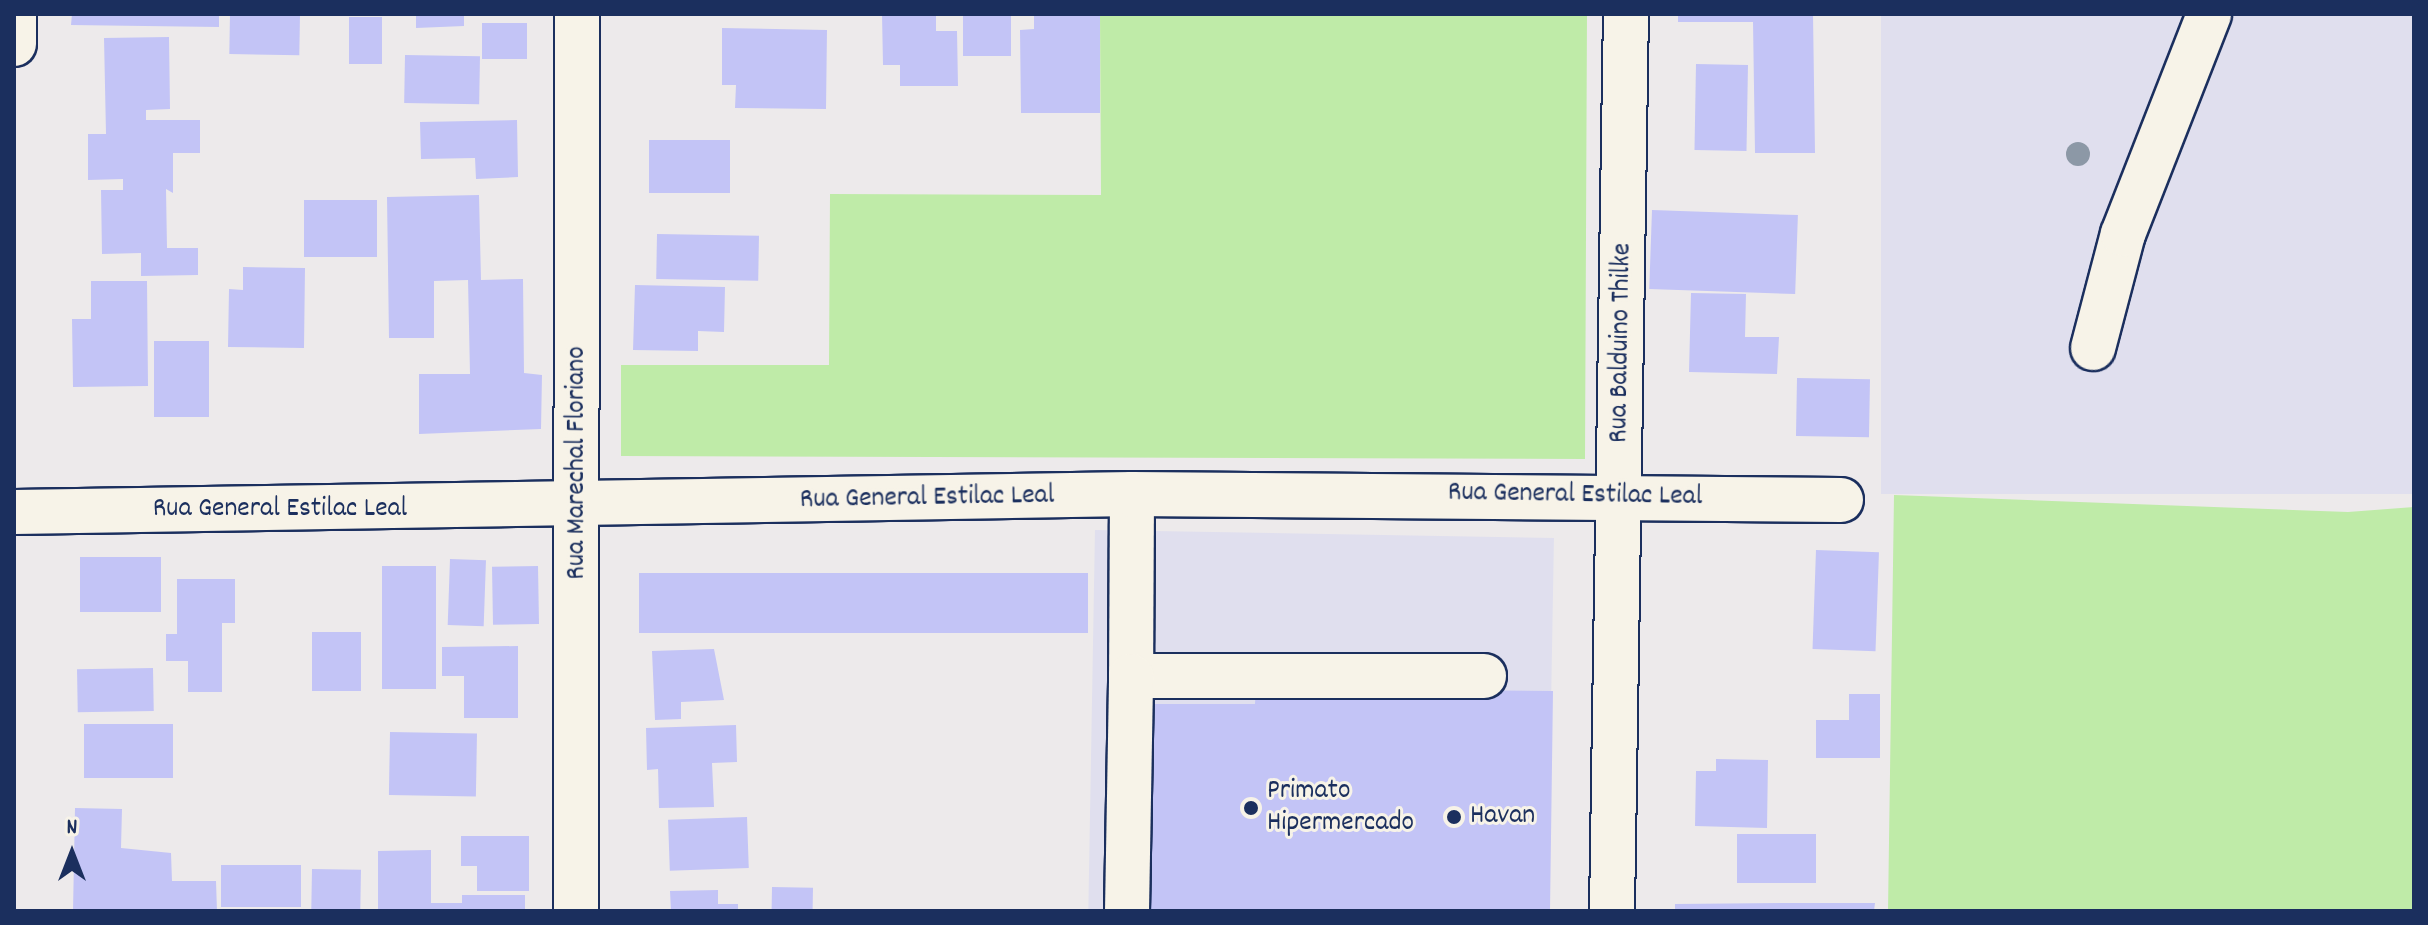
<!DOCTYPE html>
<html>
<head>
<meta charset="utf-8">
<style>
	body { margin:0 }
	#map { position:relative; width:2428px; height:925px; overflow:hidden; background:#edeaeb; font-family:Dekko,sans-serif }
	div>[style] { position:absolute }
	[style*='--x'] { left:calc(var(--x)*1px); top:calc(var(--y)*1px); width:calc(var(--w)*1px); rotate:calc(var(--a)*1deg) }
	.built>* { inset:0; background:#e0dfee; transform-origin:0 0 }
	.green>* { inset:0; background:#bfeba8 }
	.building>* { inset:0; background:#c3c4f6; transform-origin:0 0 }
	.roads { filter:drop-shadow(2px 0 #1b2f5e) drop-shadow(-2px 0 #1b2f5e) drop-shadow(0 2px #1b2f5e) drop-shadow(0 -2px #1b2f5e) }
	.minor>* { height:44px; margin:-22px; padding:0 22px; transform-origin:22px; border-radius:22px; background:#f7f3e8 }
	.trees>* { width:24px; height:24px; margin:-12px; border-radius:50%; background:#8c98a6 }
	.dots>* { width:22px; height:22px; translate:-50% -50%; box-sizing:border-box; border:4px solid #f7f3e8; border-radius:50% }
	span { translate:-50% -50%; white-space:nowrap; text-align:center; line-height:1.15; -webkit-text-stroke:6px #f7f3e8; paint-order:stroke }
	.street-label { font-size:28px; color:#1b2f5e }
	.poi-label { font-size:28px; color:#1b2f5e }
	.left { translate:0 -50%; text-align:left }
	.frame { position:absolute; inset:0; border:16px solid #1b2f5e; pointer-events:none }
	.north { position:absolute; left:32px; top:813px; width:80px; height:80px; -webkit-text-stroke:6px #f7f3e8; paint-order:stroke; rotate:0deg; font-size:22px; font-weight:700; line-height:32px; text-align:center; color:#1b2f5e }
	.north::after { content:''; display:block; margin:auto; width:28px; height:36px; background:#1b2f5e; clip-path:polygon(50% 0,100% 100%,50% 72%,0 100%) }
</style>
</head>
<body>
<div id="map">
	<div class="built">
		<div style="left:1881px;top:14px;width:533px;height:480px"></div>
		<div style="left:1095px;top:530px;width:459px;height:381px;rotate:1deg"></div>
	</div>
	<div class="green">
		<div style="clip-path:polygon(1100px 14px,1587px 14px,1585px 459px,621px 456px,621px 365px,829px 365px,830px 194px,1101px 195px)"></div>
		<div style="clip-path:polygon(1894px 495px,2348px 512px,2414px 507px,2414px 911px,1888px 911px)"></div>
	</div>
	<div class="building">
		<div style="clip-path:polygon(72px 14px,219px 14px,219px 27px,71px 25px)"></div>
		<div style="left:230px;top:14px;width:70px;height:40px;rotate:1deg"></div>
		<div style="clip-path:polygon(416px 14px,464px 14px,464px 26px,416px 28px)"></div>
		<div style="clip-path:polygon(882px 14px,936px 14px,936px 31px,957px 31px,958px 86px,900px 86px,900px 65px,883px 65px)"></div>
		<div style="left:963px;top:14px;width:48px;height:42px"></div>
		<div style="clip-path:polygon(1034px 14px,1100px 14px,1100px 113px,1021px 113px,1020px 30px,1034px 29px)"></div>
		<div style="clip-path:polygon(1678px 14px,1813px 14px,1815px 153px,1755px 153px,1753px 22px,1678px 22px)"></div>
		<div style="left:349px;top:17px;width:33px;height:47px"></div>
		<div style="left:527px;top:23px;width:36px;height:45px;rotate:90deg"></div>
		<div style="clip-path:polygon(722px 28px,827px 30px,826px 109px,735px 108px,736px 85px,722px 85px)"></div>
		<div style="clip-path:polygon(169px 37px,170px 109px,146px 110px,146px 120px,200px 120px,200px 153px,173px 153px,173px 193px,166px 189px,167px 248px,198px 248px,198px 275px,141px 276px,141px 253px,102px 254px,101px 190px,123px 190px,123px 179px,88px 180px,88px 134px,106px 134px,104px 38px)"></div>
		<div style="left:405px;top:55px;width:75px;height:48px;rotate:1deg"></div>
		<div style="left:1696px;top:64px;width:52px;height:86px;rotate:1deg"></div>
		<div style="clip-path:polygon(517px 120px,518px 177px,476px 179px,475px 158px,421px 159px,420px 122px)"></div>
		<div style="left:649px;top:140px;width:81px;height:53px"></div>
		<div style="clip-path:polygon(479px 195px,481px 280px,523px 279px,524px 373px,542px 375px,541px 429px,419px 434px,419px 374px,470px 374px,468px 280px,434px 281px,434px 338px,389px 338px,387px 197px)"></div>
		<div style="left:304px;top:200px;width:73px;height:57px"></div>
		<div style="left:1652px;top:210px;width:146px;height:79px;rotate:2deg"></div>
		<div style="left:657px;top:234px;width:102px;height:45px;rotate:1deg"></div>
		<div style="clip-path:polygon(243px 267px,305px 268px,304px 348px,228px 347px,229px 289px,243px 290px)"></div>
		<div style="clip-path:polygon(91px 281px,147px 281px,148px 386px,73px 387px,72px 319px,91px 319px)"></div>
		<div style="clip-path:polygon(635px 285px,725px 287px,724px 332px,698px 331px,698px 351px,633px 350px)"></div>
		<div style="clip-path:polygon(1691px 293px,1746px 294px,1745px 337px,1779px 337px,1777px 374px,1689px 372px)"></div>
		<div style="left:154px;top:341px;width:55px;height:76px"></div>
		<div style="left:1797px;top:378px;width:73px;height:58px;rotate:1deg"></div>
		<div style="left:1816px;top:550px;width:63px;height:99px;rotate:2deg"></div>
		<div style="left:80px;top:557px;width:81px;height:55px"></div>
		<div style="left:450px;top:559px;width:36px;height:66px;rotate:2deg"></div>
		<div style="left:382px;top:566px;width:54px;height:123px"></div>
		<div style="left:538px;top:566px;width:58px;height:46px;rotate:89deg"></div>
		<div style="left:639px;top:573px;width:449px;height:60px"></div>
		<div style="clip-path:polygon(177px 579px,235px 579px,235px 623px,222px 623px,222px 692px,188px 692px,188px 661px,166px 661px,166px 634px,177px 634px)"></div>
		<div style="left:312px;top:632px;width:49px;height:59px"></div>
		<div style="clip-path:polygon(518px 646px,518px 718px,464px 718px,464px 676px,442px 676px,442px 647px)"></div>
		<div style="clip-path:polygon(714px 649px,724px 700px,681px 702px,681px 719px,655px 720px,652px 651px)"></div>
		<div style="left:153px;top:668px;width:43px;height:76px;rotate:89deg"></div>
		<div style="clip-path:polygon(1256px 688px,1553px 691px,1550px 911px,1146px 911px,1147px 704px,1255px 704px)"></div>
		<div style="clip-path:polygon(1849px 694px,1880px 694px,1880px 758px,1816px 758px,1816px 720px,1849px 720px)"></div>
		<div style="left:173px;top:724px;width:54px;height:89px;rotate:90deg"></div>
		<div style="clip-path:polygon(736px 725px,737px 762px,712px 763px,714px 807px,659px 808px,658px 769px,647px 770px,646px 728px)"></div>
		<div style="left:390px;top:732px;width:87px;height:63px;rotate:1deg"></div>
		<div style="clip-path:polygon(1716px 759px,1768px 760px,1767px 828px,1695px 826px,1696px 771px,1716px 771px)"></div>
		<div style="clip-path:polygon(75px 808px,122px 809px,121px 848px,171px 853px,172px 881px,216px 881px,217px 911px,73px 911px)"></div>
		<div style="left:747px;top:817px;width:51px;height:79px;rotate:88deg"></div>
		<div style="left:1737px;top:834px;width:79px;height:49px"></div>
		<div style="clip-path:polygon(461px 836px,529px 836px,529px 891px,477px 891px,477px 866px,461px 866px)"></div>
		<div style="clip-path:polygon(431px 850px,431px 903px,462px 903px,462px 895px,525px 895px,525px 911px,378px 911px,378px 851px)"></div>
		<div style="left:301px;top:865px;width:42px;height:80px;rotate:90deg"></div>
		<div style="left:312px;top:869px;width:49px;height:42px;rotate:1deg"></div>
		<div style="left:772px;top:887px;width:41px;height:24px;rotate:1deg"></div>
		<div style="clip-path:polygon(718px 890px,718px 904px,738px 904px,738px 911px,671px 911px,670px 891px)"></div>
		<div style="clip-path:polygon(1785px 903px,1875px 903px,1874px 911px,1675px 911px,1675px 904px)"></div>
	</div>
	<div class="roads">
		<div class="minor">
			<div style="--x:14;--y:44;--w:30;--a:-90"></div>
			<div style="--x:2093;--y:348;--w:118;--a:-75.3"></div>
			<div style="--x:2123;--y:234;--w:236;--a:-68.6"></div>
			<div style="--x:1132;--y:494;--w:182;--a:90.3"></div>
			<div style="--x:1131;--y:676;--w:353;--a:0"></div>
			<div style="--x:14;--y:512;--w:1118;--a:-0.92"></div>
			<div style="--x:1132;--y:494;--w:709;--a:0.48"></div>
			<div style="--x:576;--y:911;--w:897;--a:-89.94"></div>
			<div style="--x:1127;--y:911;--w:235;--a:-89"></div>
			<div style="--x:1612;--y:911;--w:897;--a:-89.11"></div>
		</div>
	</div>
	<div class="trees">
		<div style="left:2078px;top:154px"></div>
	</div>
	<div class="dots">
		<div style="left:1251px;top:808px;background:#1b2f5e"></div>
		<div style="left:1454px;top:817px;background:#1b2f5e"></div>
	</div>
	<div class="street-label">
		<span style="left:1622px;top:343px;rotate:-89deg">Rua Balduino Thilke</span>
		<span style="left:578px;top:463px;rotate:-90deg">Rua Marechal Floriano</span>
		<span style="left:1575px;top:496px;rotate:1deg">Rua General Estilac Leal</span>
		<span style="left:927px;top:499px;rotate:-1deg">Rua General Estilac Leal</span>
		<span style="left:280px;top:510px">Rua General Estilac Leal</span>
	</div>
	<div class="poi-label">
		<span class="left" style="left:1267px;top:808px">Primato<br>Hipermercado</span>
		<span class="left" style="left:1470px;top:817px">Havan</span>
	</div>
	<div class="frame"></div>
	<div class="north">N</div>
</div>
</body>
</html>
